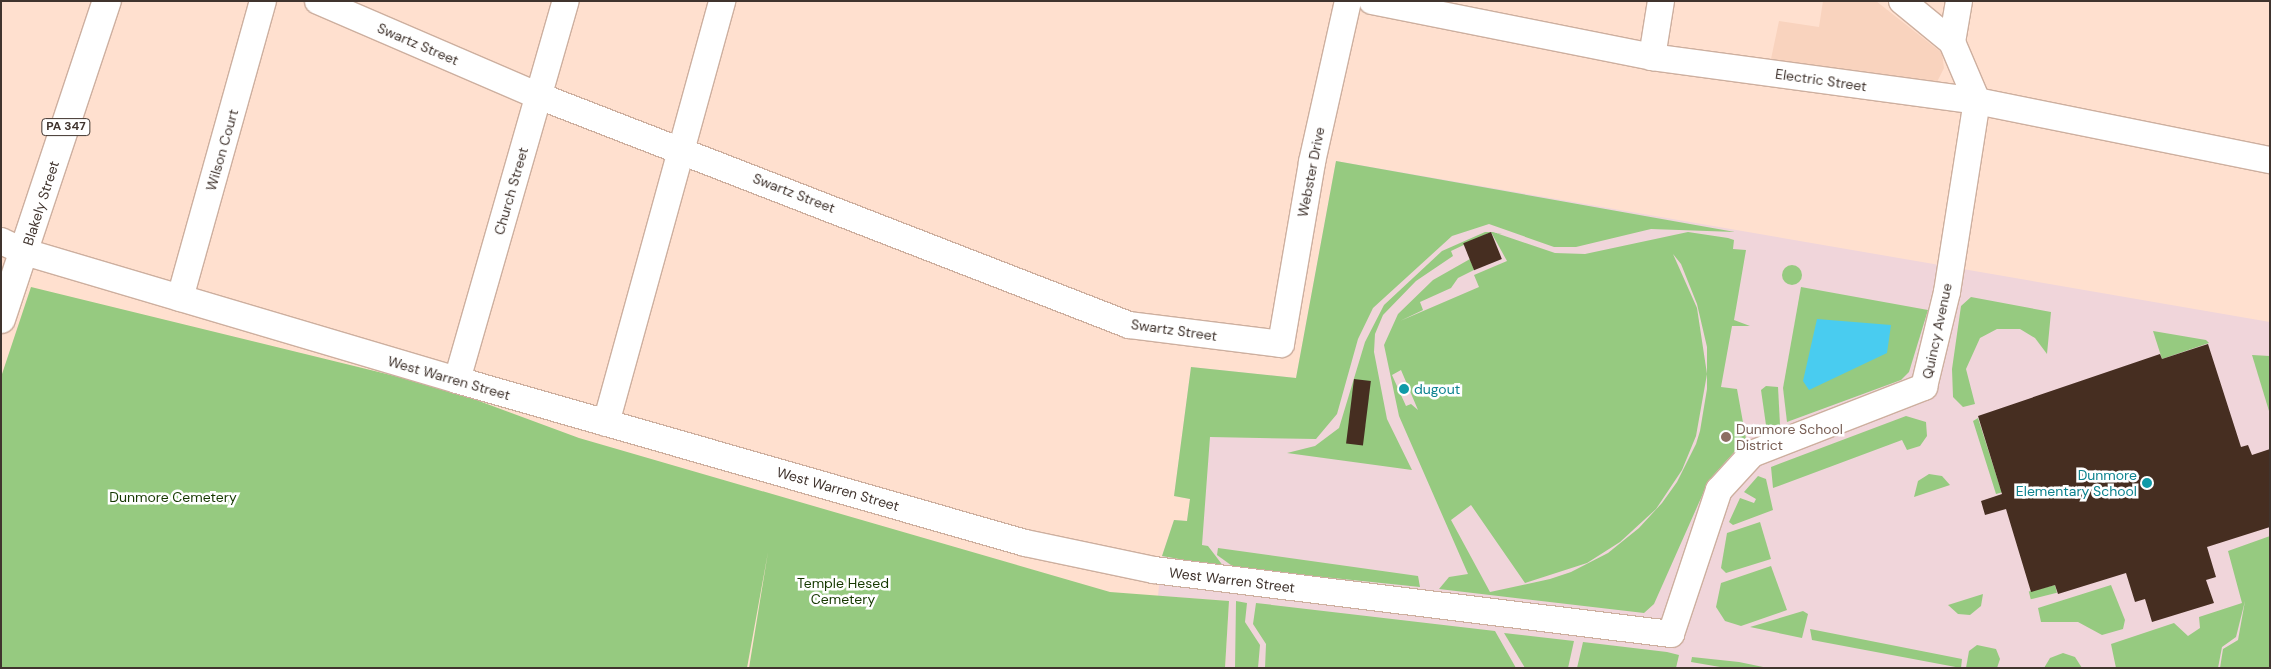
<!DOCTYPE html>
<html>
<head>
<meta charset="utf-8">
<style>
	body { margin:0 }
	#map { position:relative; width:2271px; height:669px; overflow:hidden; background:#ffe0cf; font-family:"DM Sans",sans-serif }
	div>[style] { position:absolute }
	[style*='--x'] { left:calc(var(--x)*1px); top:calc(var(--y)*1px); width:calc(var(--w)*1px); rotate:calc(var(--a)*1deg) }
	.built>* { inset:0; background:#f9d3be }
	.education>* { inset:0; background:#f0d5da }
	.green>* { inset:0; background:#96ca80; transform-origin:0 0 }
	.round { border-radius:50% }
	.water>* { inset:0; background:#49ccf0 }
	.building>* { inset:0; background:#462e21; transform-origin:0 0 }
	.roads { filter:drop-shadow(1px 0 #cdaf9f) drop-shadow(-1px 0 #cdaf9f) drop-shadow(0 1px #cdaf9f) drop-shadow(0 -1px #cdaf9f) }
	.minor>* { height:26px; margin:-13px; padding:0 13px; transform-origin:13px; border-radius:13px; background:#fff }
	.major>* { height:28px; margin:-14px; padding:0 14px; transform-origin:14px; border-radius:14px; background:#fff }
	.dots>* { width:14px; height:14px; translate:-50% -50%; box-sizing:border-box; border:2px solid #fff; border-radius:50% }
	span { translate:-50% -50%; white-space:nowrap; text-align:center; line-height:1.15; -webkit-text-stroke:5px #fff; paint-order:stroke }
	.shield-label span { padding:1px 4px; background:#fff; border:1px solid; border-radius:4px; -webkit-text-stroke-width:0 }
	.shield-label { font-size:12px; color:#40342e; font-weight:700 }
	.street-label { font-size:14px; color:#40342e }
	.culture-label { font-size:14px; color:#0d838f }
	.left { translate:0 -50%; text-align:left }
	.right { translate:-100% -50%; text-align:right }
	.education-label { font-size:14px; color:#785e54 }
	.park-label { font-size:14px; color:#153800 }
	.frame { position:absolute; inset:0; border:2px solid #40342e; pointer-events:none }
</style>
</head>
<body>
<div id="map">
	<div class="built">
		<div style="clip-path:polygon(1823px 1px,1876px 1px,1942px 53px,1944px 68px,1936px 84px,1771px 59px,1779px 21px,1819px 27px)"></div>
	</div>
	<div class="education">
		<div style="clip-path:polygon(1336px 161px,2270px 322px,2270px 668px,1225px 668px,1229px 601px,1158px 596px,1162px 556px,1174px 520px,1187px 521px,1190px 499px,1174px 496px,1191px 367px,1296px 378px)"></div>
	</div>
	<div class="green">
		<div style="clip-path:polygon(1336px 161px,1735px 232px,1651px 229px,1576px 247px,1554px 247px,1489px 224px,1452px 236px,1373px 308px,1358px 339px,1337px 414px,1316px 439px,1210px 437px,1202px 545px,1208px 546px,1224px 567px,1162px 556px,1174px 520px,1187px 521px,1190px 499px,1174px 496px,1191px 367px,1296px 378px)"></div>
		<div style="clip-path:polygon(evenodd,1485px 232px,1493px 232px,1555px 253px,1585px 254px,1688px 232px,1728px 238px,1734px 240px,1733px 249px,1746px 250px,1734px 320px,1750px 326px,1732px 326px,1721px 387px,1737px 389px,1746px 439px,1709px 480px,1654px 604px,1644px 613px,1439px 589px,1449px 577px,1468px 574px,1399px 416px,1384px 345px,1398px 314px,1433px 280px,1470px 259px,1474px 270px,1458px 278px,1451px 288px,1420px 302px,1423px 310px,1400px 321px,1479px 287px,1474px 275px,1507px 261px,1491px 232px,1451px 251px,1453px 256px,1416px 281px,1383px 315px,1375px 334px,1374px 352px,1387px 419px,1412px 470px,1287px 453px,1315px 446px,1339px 428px,1365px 342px,1384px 305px,1442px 251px,1485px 232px,1673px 254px,1681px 264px,1697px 304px,1707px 347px,1707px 389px,1700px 431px,1696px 444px,1677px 482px,1662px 503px,1639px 528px,1608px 553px,1571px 572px,1550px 579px,1490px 592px,1451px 520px,1471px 505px,1525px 583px,1587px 563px,1620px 542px,1656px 509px,1682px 470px,1696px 436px,1707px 374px,1697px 308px,1673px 254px,1485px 232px,1401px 370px,1418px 410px,1411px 404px,1406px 406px,1392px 375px,1401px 370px)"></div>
		<div class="round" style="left:1782px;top:265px;width:20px;height:20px"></div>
		<div style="clip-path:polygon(31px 287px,444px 388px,579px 438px,1110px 592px,1229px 601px,1225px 668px,749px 668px,768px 552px,747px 668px,1px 668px,1px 377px)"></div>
		<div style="clip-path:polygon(1801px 287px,1928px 310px,1909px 372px,1901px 380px,1787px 422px,1783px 388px)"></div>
		<div style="clip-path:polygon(1971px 297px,2051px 312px,2047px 354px,2035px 338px,2020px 329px,1997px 329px,1980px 338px,1966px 369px,1975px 404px,1963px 407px,1953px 397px,1952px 369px,1961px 306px)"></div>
		<div style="clip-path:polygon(2153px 331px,2206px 340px,2209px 343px,2162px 359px)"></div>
		<div style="clip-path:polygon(2252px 355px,2270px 356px,2269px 411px)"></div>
		<div style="clip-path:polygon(1766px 386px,1778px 387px,1780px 425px,1766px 425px,1761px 390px)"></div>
		<div style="clip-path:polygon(1906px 416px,1926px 422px,1927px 436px,1920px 446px,1907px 450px,1902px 440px,1773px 488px,1771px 467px)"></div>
		<div style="clip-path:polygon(1978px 418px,2000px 487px,2025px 486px,1996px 494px,1973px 421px)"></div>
		<div style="clip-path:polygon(1929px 474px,1942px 476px,1950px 485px,1914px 497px,1918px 481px)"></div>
		<div style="clip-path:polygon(1758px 476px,1766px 479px,1773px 510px,1733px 525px,1729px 522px,1740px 498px,1754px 503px,1756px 499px,1744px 492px)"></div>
		<div style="clip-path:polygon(1760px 522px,1771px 559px,1726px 573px,1721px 568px,1727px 533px)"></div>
		<div style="clip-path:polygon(2270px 536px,2270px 668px,2220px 668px,2223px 649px,2238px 640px,2245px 601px,2236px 637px,2222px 647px,2218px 668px,2116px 668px,2111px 644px,2174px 623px,2188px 636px,2200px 628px,2199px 617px,2242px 603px,2228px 551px)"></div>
		<div style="clip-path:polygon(1218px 548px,1418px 576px,1420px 587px,1235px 568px,1217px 555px)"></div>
		<div style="clip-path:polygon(1771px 566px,1787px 610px,1741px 626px,1725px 621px,1716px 607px,1721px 583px)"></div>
		<div style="left:2055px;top:585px;width:8px;height:27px;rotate:76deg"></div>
		<div style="clip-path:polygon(2111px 585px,2125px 620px,2123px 629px,2102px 635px,2078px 622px,2041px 622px,2038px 608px)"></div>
		<div style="clip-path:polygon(1983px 594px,1981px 606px,1970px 615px,1958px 614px,1948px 605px)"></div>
		<div style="clip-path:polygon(1236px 601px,1247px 603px,1245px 622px,1260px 645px,1258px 668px,1235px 668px)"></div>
		<div style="clip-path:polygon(1256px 603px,1495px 631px,1516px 668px,1265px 668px,1266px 644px,1253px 624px)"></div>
		<div style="clip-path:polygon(1803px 611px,1808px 614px,1802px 638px,1750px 627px)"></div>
		<div style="clip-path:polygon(1810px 629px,1962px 659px,1961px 668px,1812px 640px)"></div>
		<div style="clip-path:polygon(1504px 633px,1574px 641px,1568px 668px,1525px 668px)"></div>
		<div style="clip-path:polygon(1583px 642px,1667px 652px,1679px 655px,1676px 668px,1577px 668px)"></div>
		<div style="clip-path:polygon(1977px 645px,1996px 649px,2000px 659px,1997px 668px,1966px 668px,1969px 651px)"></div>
		<div style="clip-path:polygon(2063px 653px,2075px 657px,2082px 668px,2044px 668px,2050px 658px)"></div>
		<div style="clip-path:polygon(1692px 657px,1739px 662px,1768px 668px,1726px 668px,1691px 662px)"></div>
	</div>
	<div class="water">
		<div style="clip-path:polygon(1817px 319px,1891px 325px,1887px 353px,1809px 390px,1803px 381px)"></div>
	</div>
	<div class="building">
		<div style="left:1491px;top:232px;width:29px;height:30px;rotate:68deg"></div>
		<div style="clip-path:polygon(2208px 344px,2241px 447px,2248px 445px,2252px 455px,2270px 449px,2270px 527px,2207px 547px,2216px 577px,2206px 580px,2214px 603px,2152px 622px,2145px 599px,2135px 602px,2126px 573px,2058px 594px,2055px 585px,2031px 592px,2006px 509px,1985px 515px,1981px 501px,2002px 494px,1978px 416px,2160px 354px,2162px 359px)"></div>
		<div style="left:1354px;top:379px;width:17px;height:65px;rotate:7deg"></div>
	</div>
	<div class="roads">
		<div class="minor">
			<div style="--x:318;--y:1;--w:241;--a:23.3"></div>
			<div style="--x:539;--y:96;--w:633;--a:21.21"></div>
			<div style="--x:1129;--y:325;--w:153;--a:7.1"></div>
			<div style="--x:1281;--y:344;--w:185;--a:-80.3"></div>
			<div style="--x:1312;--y:162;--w:165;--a:-77.4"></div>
			<div style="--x:1372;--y:1;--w:286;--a:11.3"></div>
			<div style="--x:1652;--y:57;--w:328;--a:7.7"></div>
			<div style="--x:1977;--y:101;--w:299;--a:11.4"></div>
			<div style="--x:1902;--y:1;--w:65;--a:39.4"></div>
			<div style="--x:1952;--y:42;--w:64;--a:67"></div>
			<div style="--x:1952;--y:42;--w:42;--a:-80.3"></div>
			<div style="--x:1652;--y:57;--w:57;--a:-80.9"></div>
			<div style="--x:1;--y:241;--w:26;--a:25"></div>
			<div style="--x:25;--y:252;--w:451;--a:16.5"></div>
			<div style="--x:457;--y:380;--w:591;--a:16.01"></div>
			<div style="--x:1025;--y:543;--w:132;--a:11.8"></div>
			<div style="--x:1154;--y:570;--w:521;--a:7.06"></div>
			<div style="--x:1671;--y:634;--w:152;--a:-71.6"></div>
			<div style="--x:1719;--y:490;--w:49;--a:-47.5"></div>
			<div style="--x:1752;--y:454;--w:185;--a:-21.3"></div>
			<div style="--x:1924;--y:387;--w:98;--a:-76.4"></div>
			<div style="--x:1947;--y:292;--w:193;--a:-81.1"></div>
			<div style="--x:180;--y:298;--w:308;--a:-74.4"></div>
			<div style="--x:457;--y:380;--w:394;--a:-74"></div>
			<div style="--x:606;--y:423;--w:438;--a:-74.6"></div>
		</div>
		<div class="major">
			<div style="--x:1;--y:319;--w:335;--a:-71.6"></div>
		</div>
	</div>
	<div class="dots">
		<div style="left:1404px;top:389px;background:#0f9aa8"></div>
		<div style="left:1726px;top:437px;background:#8d6e63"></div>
		<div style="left:2147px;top:483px;background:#0f9aa8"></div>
	</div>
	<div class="shield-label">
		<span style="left:66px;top:127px">PA 347</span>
	</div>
	<div class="street-label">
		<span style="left:418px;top:44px;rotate:23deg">Swartz Street</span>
		<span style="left:1821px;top:80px;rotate:8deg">Electric Street</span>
		<span style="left:222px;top:150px;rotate:-74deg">Wilson Court</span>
		<span style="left:1311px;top:172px;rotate:-79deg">Webster Drive</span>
		<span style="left:511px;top:191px;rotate:-74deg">Church Street</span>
		<span style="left:794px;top:193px;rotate:21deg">Swartz Street</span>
		<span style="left:41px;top:203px;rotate:-72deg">Blakely Street</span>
		<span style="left:1174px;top:330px;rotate:8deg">Swartz Street</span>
		<span style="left:1937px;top:331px;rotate:-78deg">Quincy Avenue</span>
		<span style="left:449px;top:378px;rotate:16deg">West Warren Street</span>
		<span style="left:838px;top:489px;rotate:16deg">West Warren Street</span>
		<span style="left:1232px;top:580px;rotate:7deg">West Warren Street</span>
	</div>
	<div class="culture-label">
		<span class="left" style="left:1414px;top:389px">dugout</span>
		<span class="right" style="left:2137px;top:483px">Dunmore<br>Elementary School</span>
	</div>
	<div class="education-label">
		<span class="left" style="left:1736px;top:437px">Dunmore School<br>District</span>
	</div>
	<div class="park-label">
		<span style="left:173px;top:497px">Dunmore Cemetery</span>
		<span style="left:843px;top:591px">Temple Hesed<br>Cemetery</span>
	</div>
	<div class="frame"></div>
</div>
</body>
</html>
